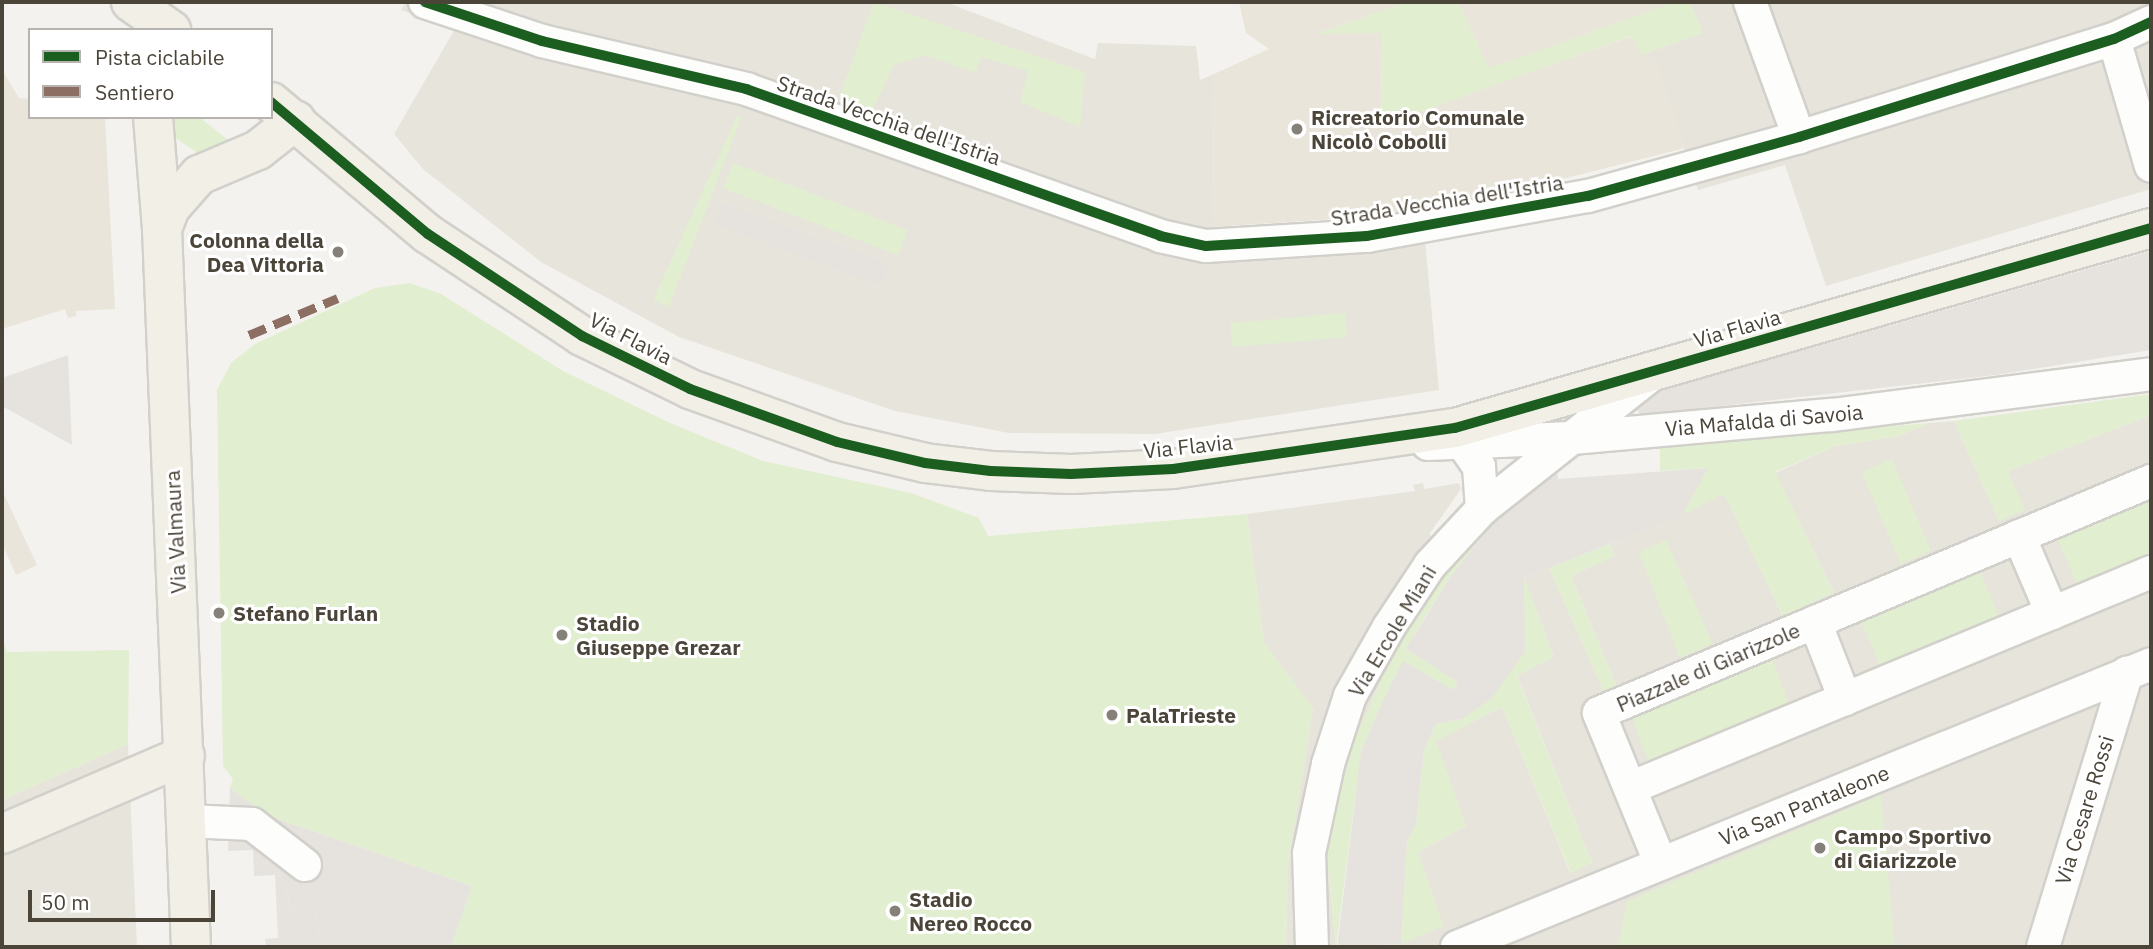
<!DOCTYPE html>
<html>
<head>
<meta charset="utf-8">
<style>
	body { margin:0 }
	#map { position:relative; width:2153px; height:949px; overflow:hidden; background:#f4f2ee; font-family:"IBM Plex Sans",sans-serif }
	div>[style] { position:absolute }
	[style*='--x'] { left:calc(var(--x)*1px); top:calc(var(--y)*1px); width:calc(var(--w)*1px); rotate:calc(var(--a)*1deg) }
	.residential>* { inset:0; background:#e7e4dc }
	.industrial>* { inset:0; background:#e6e2de }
	.education>* { inset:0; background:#eae5da }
	.green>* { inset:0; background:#e1eecf; transform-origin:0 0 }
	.parking>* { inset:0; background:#e6e3df; transform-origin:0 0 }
	.roads { filter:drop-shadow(2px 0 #d2d0cb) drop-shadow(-2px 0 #d2d0cb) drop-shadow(0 2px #d2d0cb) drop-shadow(0 -2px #d2d0cb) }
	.minor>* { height:32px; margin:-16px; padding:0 16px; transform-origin:16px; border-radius:16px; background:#fdfdfc }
	.major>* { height:38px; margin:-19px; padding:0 19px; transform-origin:19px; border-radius:19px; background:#f2efe6 }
	.quiet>* { height:9px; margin-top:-4.5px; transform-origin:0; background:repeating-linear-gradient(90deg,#8d6e63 0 18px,transparent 0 27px) }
	.cycleway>* { height:10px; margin:-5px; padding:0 5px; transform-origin:5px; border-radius:5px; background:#1b5e20 }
	.dots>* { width:19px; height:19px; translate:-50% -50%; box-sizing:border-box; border:4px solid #fff; border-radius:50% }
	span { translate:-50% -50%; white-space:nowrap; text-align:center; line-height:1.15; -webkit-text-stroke:6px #fff; paint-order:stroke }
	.poi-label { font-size:21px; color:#4b4439; font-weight:700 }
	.left { translate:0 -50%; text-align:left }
	.right { translate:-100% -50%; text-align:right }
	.street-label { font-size:21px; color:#4b4439 }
	.frame { position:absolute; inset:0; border:4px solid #4b4439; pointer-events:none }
	.legend { position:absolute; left:28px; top:28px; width:245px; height:91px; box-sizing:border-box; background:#fff; border:2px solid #b7b4b0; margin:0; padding:9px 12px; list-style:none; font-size:21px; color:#4b4439 }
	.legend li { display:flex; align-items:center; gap:14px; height:35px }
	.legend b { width:35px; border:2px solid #b7b4b0 }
	.scale { position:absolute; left:28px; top:890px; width:187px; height:32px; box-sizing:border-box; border:4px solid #4b4439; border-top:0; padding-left:9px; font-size:21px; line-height:24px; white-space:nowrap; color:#4b4439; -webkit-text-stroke:5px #fff; paint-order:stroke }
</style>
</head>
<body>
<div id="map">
	<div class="residential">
		<div style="clip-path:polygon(406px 2px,945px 2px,1095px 59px,1098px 43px,1196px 46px,1200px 80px,1214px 74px,1213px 227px,1296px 225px,1422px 208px,1439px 390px,1155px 434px,1009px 433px,895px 411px,679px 337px,541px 262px,423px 169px,394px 134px,455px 29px,401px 10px)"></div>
		<div style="clip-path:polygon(1690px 2px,2151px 2px,2151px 189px,1826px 286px,1785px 165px,1698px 190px,1654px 57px,1643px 60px,1641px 55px,1702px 33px)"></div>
		<div style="clip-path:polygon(2151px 415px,2151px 947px,1362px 947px,1401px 944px,1418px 852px,1466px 826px,1435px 741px,1502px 707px,1570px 872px,1592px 863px,1517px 675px,1554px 657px,1524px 578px,1549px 568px,1604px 692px,1617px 687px,1571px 576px,1614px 556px,1610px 544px,1724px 493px,1783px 617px,1834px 592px,1775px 473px,1835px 446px,1900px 436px,1928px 423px,1954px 421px,1999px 521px,2008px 471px)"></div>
		<div style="clip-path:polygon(1423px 483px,1424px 489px,1459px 483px,1461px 489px,1430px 533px,1439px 572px,1327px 857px,1336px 947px,1286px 947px,1288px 864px,1313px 709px,1264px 643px,1247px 514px,1415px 491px,1413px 485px)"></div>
		<div style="clip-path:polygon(128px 744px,137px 947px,2px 947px,2px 800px)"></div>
	</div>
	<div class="industrial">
		<div style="clip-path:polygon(253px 849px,286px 883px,291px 912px,315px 908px,321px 947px,266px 947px,265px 939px,278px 938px,275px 875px,254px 876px)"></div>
	</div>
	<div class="education">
		<div style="clip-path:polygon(1239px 2px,1409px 2px,1318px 33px,1382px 33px,1381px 125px,1633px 36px,1643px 59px,1654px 56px,1685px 148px,1515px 191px,1379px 216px,1213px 227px,1214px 74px,1269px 49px,1246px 33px)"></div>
		<div style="clip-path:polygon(1458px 2px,1676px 2px,1489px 69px)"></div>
		<div style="clip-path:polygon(2px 70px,19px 98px,30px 99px,30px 117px,105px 117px,115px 309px,76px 311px,76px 316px,68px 318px,65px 309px,2px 329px)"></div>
		<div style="clip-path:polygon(2px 490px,37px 565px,16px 575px,2px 544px)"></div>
	</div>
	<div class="green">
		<div style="clip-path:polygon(874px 2px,1085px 72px,1080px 127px,1020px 102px,1028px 71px,982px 57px,975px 72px,924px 55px,894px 65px,873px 109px,839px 97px)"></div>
		<div style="clip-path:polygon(1409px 2px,1458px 2px,1489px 68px,1676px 2px,1690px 2px,1703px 33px,1641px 55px,1632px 36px,1381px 126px,1382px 33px,1315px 34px)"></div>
		<div style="clip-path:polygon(737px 116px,741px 118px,669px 307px,653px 300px)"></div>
		<div style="clip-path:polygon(169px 117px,199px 117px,232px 143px,202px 156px,168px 133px)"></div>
		<div style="left:733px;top:163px;width:187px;height:27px;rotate:21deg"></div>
		<div style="clip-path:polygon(410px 283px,441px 294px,563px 371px,670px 423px,763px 461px,911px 493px,979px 518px,988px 536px,1247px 514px,1264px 643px,1313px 708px,1288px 864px,1286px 947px,451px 947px,472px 886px,266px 815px,230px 788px,233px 779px,223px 766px,217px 390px,231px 363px,255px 344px,375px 288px)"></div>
		<div style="left:1345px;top:313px;width:24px;height:115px;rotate:85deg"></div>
		<div style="clip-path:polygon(2151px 394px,2151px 415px,2008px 471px,2025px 510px,1999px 521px,1954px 421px)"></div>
		<div style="clip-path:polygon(1928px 423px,1900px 436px,1835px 446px,1775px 472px,1834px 592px,1783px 617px,1724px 494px,1682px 515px,1707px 468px,1660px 471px,1660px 446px)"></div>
		<div style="left:1892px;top:459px;width:100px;height:33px;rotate:67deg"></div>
		<div style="clip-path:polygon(1518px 493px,1452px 574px,1406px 648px,1458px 682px,1453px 691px,1361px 753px,1336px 947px,1327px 857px,1343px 766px,1387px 666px,1439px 572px)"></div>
		<div style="clip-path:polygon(2149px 495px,2151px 559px,2080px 591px,2056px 536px)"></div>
		<div style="clip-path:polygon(1666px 540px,1713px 644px,1680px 658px,1639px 553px)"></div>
		<div style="clip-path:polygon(1610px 544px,1615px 556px,1571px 576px,1617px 687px,1604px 692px,1549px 568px)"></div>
		<div style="left:1979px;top:569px;width:53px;height:129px;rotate:67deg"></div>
		<div style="clip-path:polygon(1524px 578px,1554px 657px,1517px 676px,1592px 863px,1571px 873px,1502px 707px,1436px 741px,1466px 826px,1418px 852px,1444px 926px,1401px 944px,1407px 840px,1416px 824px,1424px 750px,1436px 724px,1462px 719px)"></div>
		<div style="clip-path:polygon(2px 638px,7px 652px,129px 650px,128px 744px,2px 800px)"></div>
		<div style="left:1771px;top:656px;width:55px;height:152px;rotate:69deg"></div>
		<div style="clip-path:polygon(1881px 795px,1895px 947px,1618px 947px,1627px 901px)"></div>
	</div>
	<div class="parking">
		<div style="left:722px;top:203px;width:178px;height:23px;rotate:20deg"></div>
		<div style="clip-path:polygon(2151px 251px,2151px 350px,1996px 375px,1641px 415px,1635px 407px,1673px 383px,1819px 346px)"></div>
		<div style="clip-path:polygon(68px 355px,72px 445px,2px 406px,2px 378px)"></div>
		<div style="clip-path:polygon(1556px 463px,1558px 479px,1708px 468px,1682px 515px,1524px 578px,1525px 652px,1492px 698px,1462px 719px,1436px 724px,1424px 750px,1416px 824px,1407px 841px,1401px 944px,1337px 947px,1361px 753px,1380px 707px,1403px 661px,1453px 690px,1458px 682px,1406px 649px,1452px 574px,1518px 493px)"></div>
		<div style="clip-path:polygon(230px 788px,266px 815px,472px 886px,451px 947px,321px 947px,315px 908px,291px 912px,286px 883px,253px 850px,228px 851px)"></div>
	</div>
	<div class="roads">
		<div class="minor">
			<div style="--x:425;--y:2;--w:123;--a:18.4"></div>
			<div style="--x:542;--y:41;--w:210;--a:13.2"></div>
			<div style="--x:746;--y:89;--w:439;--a:19.5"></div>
			<div style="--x:1160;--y:236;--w:47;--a:12.3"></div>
			<div style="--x:1206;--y:246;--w:161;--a:-3.6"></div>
			<div style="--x:1367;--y:236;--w:225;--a:-10.3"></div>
			<div style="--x:1588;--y:196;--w:219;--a:-15.6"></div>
			<div style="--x:1799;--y:137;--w:330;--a:-17.3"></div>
			<div style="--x:2114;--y:39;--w:41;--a:-24.7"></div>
			<div style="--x:1750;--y:2;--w:144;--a:70.1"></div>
			<div style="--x:2114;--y:39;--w:132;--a:73.8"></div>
			<div style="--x:1428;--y:444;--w:144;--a:-2.4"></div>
			<div style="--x:1572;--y:438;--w:261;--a:-5.1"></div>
			<div style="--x:1832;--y:415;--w:322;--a:-7.3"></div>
			<div style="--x:1463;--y:444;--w:28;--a:55"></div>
			<div style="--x:1479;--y:467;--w:42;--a:85.9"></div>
			<div style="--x:2019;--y:536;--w:84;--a:66.8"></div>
			<div style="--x:1815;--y:622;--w:83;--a:68.7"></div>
			<div style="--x:1630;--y:788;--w:564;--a:-22.52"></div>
			<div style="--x:187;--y:821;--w:65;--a:2.6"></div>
			<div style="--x:252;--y:824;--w:67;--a:37.7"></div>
			<div style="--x:1660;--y:862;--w:161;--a:-112.3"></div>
			<div style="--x:1599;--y:713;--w:599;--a:-22.8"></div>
			<div style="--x:1312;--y:947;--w:94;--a:-91.8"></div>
			<div style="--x:1309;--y:853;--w:91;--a:-77.9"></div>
			<div style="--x:1328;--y:764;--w:71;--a:-72.1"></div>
			<div style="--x:1350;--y:696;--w:79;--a:-60.5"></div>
			<div style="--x:1389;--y:627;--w:74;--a:-56.5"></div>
			<div style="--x:1430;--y:565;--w:76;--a:-47.1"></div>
			<div style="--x:1482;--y:509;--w:214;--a:-38.4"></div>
			<div style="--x:1457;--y:947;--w:749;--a:-22.18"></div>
			<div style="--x:2043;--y:947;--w:287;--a:-73"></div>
		</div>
		<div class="major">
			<div style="--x:131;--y:2;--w:49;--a:35"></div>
			<div style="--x:271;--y:102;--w:205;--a:40.1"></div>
			<div style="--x:428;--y:234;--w:185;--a:33.5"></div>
			<div style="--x:582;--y:336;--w:120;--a:26.1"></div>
			<div style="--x:690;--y:389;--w:156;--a:19.8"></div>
			<div style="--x:837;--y:442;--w:90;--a:13.4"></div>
			<div style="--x:925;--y:463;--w:66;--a:6.9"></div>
			<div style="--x:991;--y:471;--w:80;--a:2.1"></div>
			<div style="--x:1071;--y:474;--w:102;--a:-2.8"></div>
			<div style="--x:1173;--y:469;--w:285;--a:-8.3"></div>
			<div style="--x:1455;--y:428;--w:724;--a:-16.03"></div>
			<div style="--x:153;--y:117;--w:112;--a:85.4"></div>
			<div style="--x:162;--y:229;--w:719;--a:87.69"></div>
			<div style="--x:162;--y:229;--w:22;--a:-69"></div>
			<div style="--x:170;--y:208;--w:44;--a:-48.7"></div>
			<div style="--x:199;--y:175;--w:64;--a:-23"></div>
			<div style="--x:258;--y:150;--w:48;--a:-38.3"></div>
			<div style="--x:2;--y:834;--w:199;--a:-23.3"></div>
		</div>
	</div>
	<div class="quiet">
		<div style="--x:249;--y:335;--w:96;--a:-22.6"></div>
	</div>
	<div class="cycleway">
		<div style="--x:425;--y:2;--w:123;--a:18.4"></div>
		<div style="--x:542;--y:41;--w:210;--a:13.2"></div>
		<div style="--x:746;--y:89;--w:439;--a:19.5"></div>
		<div style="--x:1160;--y:236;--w:47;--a:12.3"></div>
		<div style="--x:1206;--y:246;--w:161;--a:-3.6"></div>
		<div style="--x:1367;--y:236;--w:225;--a:-10.3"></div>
		<div style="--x:1588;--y:196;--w:219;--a:-15.6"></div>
		<div style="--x:1799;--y:137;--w:330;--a:-17.3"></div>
		<div style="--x:2114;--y:39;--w:41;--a:-24.7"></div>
		<div style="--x:271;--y:102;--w:205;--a:40.1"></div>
		<div style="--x:428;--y:234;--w:185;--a:33.5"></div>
		<div style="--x:582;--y:336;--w:120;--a:26.1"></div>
		<div style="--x:690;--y:389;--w:156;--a:19.8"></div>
		<div style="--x:837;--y:442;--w:90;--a:13.4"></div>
		<div style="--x:925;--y:463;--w:66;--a:6.9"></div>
		<div style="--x:991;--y:471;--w:80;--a:2.1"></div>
		<div style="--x:1071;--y:474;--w:102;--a:-2.8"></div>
		<div style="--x:1173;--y:469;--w:285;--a:-8.3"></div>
		<div style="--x:1455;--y:428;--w:724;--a:-16.03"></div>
	</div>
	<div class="dots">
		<div style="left:1297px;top:129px;background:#868178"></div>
		<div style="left:338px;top:252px;background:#868178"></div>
		<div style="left:219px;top:613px;background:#868178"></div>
		<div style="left:562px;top:635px;background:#868178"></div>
		<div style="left:1112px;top:715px;background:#868178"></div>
		<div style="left:1820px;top:848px;background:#868178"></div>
		<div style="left:895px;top:911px;background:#868178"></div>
	</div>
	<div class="poi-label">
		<span class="left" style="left:1311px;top:129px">Ricreatorio Comunale<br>Nicolò Cobolli</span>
		<span class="right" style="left:324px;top:252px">Colonna della<br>Dea Vittoria</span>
		<span class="left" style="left:233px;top:613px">Stefano Furlan</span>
		<span class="left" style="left:576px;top:635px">Stadio<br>Giuseppe Grezar</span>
		<span class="left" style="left:1126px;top:715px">PalaTrieste</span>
		<span class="left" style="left:1834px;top:848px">Campo Sportivo<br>di Giarizzole</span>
		<span class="left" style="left:909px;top:911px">Stadio<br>Nereo Rocco</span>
	</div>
	<div class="street-label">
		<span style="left:889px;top:120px;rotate:19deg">Strada Vecchia dell'Istria</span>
		<span style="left:1447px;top:200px;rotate:-9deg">Strada Vecchia dell'Istria</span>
		<span style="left:1737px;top:328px;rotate:-16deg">Via Flavia</span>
		<span style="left:631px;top:338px;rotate:27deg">Via Flavia</span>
		<span style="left:1764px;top:420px;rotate:-5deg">Via Mafalda di Savoia</span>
		<span style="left:1188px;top:446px;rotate:-6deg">Via Flavia</span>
		<span style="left:175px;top:532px;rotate:-93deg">Via Valmaura</span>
		<span style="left:1392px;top:631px;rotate:-59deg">Via Ercole Miani</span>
		<span style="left:1708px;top:667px;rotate:-23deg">Piazzale di Giarizzole</span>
		<span style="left:1804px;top:805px;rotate:-22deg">Via San Pantaleone</span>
		<span style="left:2084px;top:810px;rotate:-73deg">Via Cesare Rossi</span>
	</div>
	<div class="frame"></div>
	<ul class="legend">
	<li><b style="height:9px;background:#1b5e20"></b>Pista ciclabile</li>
	<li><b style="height:9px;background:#8d6e63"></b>Sentiero</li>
	</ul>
	<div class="scale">50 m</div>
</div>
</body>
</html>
